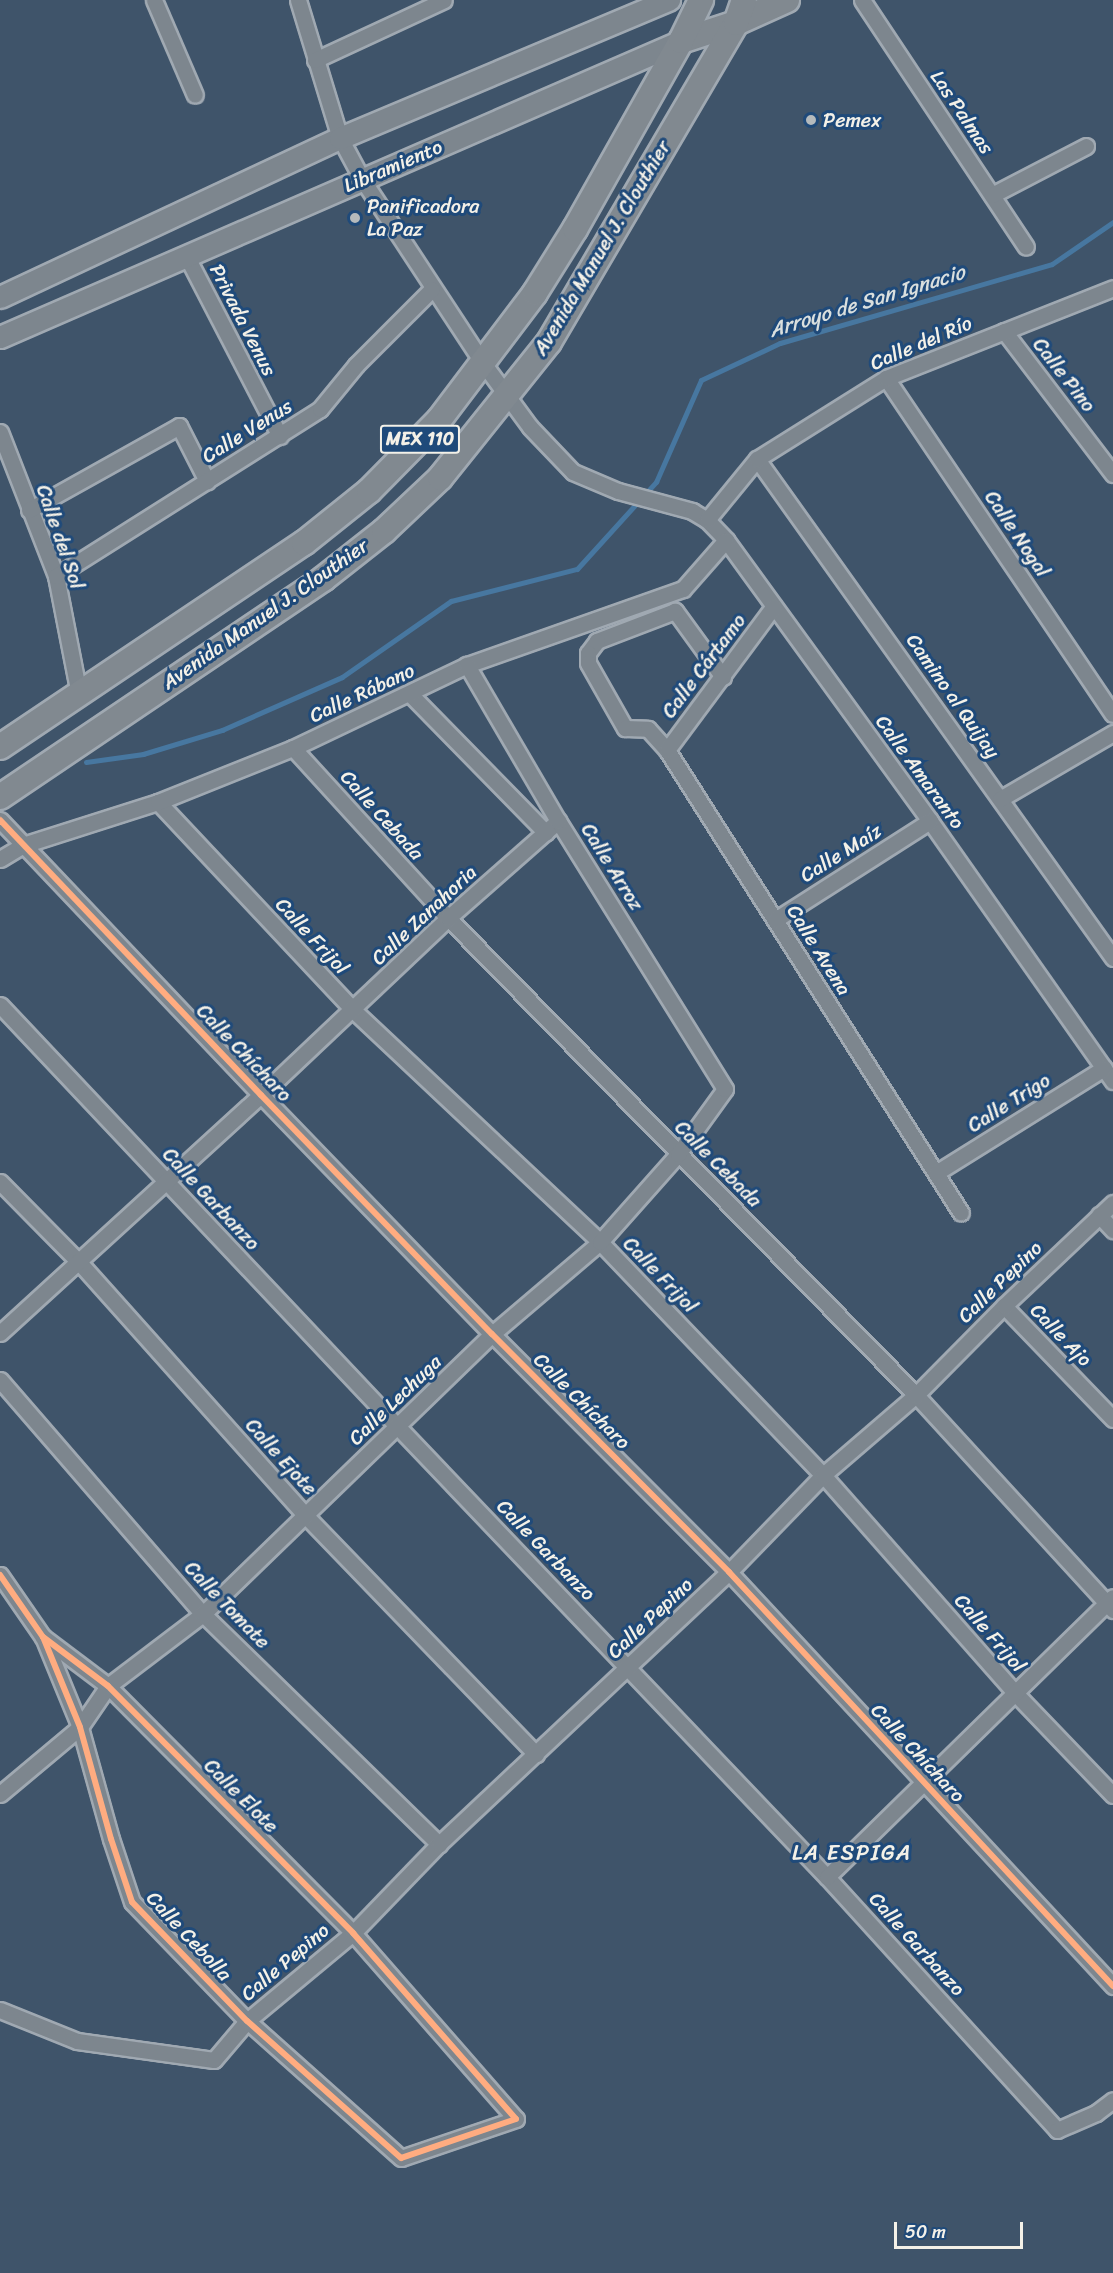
<!DOCTYPE html>
<html>
<head>
<meta charset="utf-8">
<style>
	body { margin:0 }
	#map { position:relative; width:1113px; height:2273px; overflow:hidden; background:#3f546a; font-family:Sriracha,sans-serif }
	div>[style] { position:absolute }
	[style*='--x'] { left:calc(var(--x)*1px); top:calc(var(--y)*1px); width:calc(var(--w)*1px); rotate:calc(var(--a)*1deg) }
	.stream>* { height:5px; margin:-2.5px; padding:0 2.5px; transform-origin:2.5px; border-radius:2.5px; background:#4777a0 }
	.roads { filter:drop-shadow(2px 0 #a0a9b2) drop-shadow(-2px 0 #a0a9b2) drop-shadow(0 2px #a0a9b2) drop-shadow(0 -2px #a0a9b2) }
	.street>* { height:15px; margin:-7.5px; padding:0 7.5px; transform-origin:7.5px; border-radius:7.5px; background:#7d868e }
	.secondary>* { height:21px; margin:-10.5px; padding:0 10.5px; transform-origin:10.5px; border-radius:10.5px; background:#7d868e }
	.primary>* { height:24px; margin:-12px; padding:0 12px; transform-origin:12px; border-radius:12px; background:#818990 }
	.cycleway>* { height:6px; margin:-3px; padding:0 3px; transform-origin:3px; border-radius:3px; background:#ffac80 }
	.dots>* { width:16px; height:16px; translate:-50% -50%; box-sizing:border-box; border:3px solid #1f4a7a; border-radius:50% }
	span { translate:-50% -50%; white-space:nowrap; text-align:center; line-height:1.15; -webkit-text-stroke:6px #1f4a7a; paint-order:stroke }
	.shield-label span { padding:2px 4px; background:#1f4a7a; border:2px solid; border-radius:4px; -webkit-text-stroke-width:0 }
	.shield-label { font-size:18px; color:#f4f1e8; font-weight:700 }
	.street-label { font-size:20px; color:#f4f1e8 }
	.poi-label { font-size:20px; color:#f4f1e8 }
	.left { translate:0 -50%; text-align:left }
	.water-label { font-size:21px; color:#dadfde; font-style:italic }
	.quarter-label { font-size:22px; color:#f4f1e8; letter-spacing:1.5px }
	.scale { position:absolute; left:894px; top:2222px; width:129px; height:27px; box-sizing:border-box; border:3px solid #f4f1e8; border-top:0; padding-left:8px; font-size:18px; line-height:21px; white-space:nowrap; color:#f4f1e8; -webkit-text-stroke:4px #1f4a7a; paint-order:stroke }
</style>
</head>
<body>
<div id="map">
	<div class="stream">
		<div style="--x:86;--y:762;--w:58;--a:-8"></div>
		<div style="--x:143;--y:754;--w:83;--a:-16.9"></div>
		<div style="--x:222;--y:730;--w:131;--a:-23.8"></div>
		<div style="--x:342;--y:677;--w:133;--a:-34.9"></div>
		<div style="--x:451;--y:601;--w:130;--a:-14.3"></div>
		<div style="--x:577;--y:569;--w:118;--a:-47.8"></div>
		<div style="--x:656;--y:482;--w:111;--a:-66.2"></div>
		<div style="--x:701;--y:380;--w:87;--a:-25.1"></div>
		<div style="--x:780;--y:343;--w:283;--a:-16.2"></div>
		<div style="--x:1052;--y:264;--w:74;--a:-34.5"></div>
	</div>
	<div class="roads">
		<div class="street">
			<div style="--x:154;--y:0;--w:103;--a:66.7"></div>
			<div style="--x:298;--y:0;--w:144;--a:73.1"></div>
			<div style="--x:340;--y:138;--w:47;--a:61.8"></div>
			<div style="--x:362;--y:179;--w:220;--a:56.7"></div>
			<div style="--x:483;--y:363;--w:79;--a:53.7"></div>
			<div style="--x:530;--y:427;--w:62;--a:46.3"></div>
			<div style="--x:573;--y:472;--w:49;--a:22.9"></div>
			<div style="--x:618;--y:491;--w:77;--a:15.1"></div>
			<div style="--x:692;--y:511;--w:17;--a:31"></div>
			<div style="--x:707;--y:520;--w:28;--a:46"></div>
			<div style="--x:726;--y:540;--w:347;--a:54"></div>
			<div style="--x:930;--y:821;--w:318;--a:54.9"></div>
			<div style="--x:862;--y:0;--w:296;--a:56.4"></div>
			<div style="--x:315;--y:60;--w:142;--a:-24.9"></div>
			<div style="--x:992;--y:195;--w:106;--a:-27.5"></div>
			<div style="--x:186;--y:255;--w:204;--a:62.6"></div>
			<div style="--x:1004;--y:331;--w:180;--a:52.7"></div>
			<div style="--x:886;--y:378;--w:405;--a:56"></div>
			<div style="--x:0;--y:432;--w:155;--a:68.7"></div>
			<div style="--x:56;--y:576;--w:120;--a:79"></div>
			<div style="--x:757;--y:459;--w:613;--a:54.49"></div>
			<div style="--x:29;--y:510;--w:172;--a:-29.2"></div>
			<div style="--x:179;--y:426;--w:62;--a:63"></div>
			<div style="--x:707;--y:520;--w:79;--a:-50.7"></div>
			<div style="--x:757;--y:459;--w:152;--a:-32.1"></div>
			<div style="--x:886;--y:378;--w:244;--a:-21.6"></div>
			<div style="--x:56;--y:576;--w:312;--a:-32.3"></div>
			<div style="--x:320;--y:409;--w:57;--a:-50.7"></div>
			<div style="--x:356;--y:365;--w:107;--a:-45"></div>
			<div style="--x:723;--y:677;--w:82;--a:-126"></div>
			<div style="--x:675;--y:611;--w:84;--a:159"></div>
			<div style="--x:597;--y:641;--w:15;--a:127"></div>
			<div style="--x:588;--y:653;--w:10;--a:90"></div>
			<div style="--x:588;--y:663;--w:75;--a:60.4"></div>
			<div style="--x:625;--y:728;--w:23;--a:2"></div>
			<div style="--x:648;--y:729;--w:28;--a:48"></div>
			<div style="--x:667;--y:750;--w:548;--a:57.58"></div>
			<div style="--x:410;--y:694;--w:194;--a:45.6"></div>
			<div style="--x:293;--y:748;--w:230;--a:47.6"></div>
			<div style="--x:448;--y:918;--w:668;--a:45.55"></div>
			<div style="--x:916;--y:1395;--w:292;--a:47.5"></div>
			<div style="--x:667;--y:750;--w:179;--a:-53.4"></div>
			<div style="--x:1000;--y:799;--w:131;--a:-30.3"></div>
			<div style="--x:158;--y:802;--w:285;--a:46.8"></div>
			<div style="--x:353;--y:1010;--w:339;--a:43.2"></div>
			<div style="--x:600;--y:1242;--w:323;--a:46.3"></div>
			<div style="--x:823;--y:1475;--w:292;--a:48.6"></div>
			<div style="--x:1016;--y:1694;--w:140;--a:46.2"></div>
			<div style="--x:0;--y:820;--w:379;--a:46.5"></div>
			<div style="--x:261;--y:1095;--w:332;--a:46"></div>
			<div style="--x:492;--y:1334;--w:336;--a:45.1"></div>
			<div style="--x:729;--y:1572;--w:565;--a:47.15"></div>
			<div style="--x:0;--y:859;--w:27;--a:-31"></div>
			<div style="--x:23;--y:845;--w:142;--a:-17.7"></div>
			<div style="--x:158;--y:802;--w:145;--a:-21.8"></div>
			<div style="--x:293;--y:748;--w:193;--a:-25.5"></div>
			<div style="--x:467;--y:665;--w:229;--a:-19.4"></div>
			<div style="--x:683;--y:589;--w:65;--a:-48.7"></div>
			<div style="--x:775;--y:920;--w:184;--a:-32.6"></div>
			<div style="--x:0;--y:1005;--w:580;--a:46.68"></div>
			<div style="--x:398;--y:1427;--w:622;--a:46.37"></div>
			<div style="--x:827;--y:1877;--w:342;--a:47.7"></div>
			<div style="--x:1057;--y:2130;--w:43;--a:-23.6"></div>
			<div style="--x:1096;--y:2113;--w:21;--a:-37"></div>
			<div style="--x:936;--y:1173;--w:198;--a:-32"></div>
			<div style="--x:0;--y:1182;--w:111;--a:45.4"></div>
			<div style="--x:78;--y:1261;--w:339;--a:48.2"></div>
			<div style="--x:304;--y:1514;--w:334;--a:46"></div>
			<div style="--x:1099;--y:1215;--w:21;--a:47"></div>
			<div style="--x:1004;--y:1306;--w:157;--a:46"></div>
			<div style="--x:0;--y:1333;--w:353;--a:-42.4"></div>
			<div style="--x:261;--y:1095;--w:257;--a:-43.4"></div>
			<div style="--x:448;--y:918;--w:147;--a:-41.4"></div>
			<div style="--x:0;--y:1380;--w:310;--a:49.1"></div>
			<div style="--x:203;--y:1614;--w:330;--a:44.3"></div>
			<div style="--x:0;--y:1575;--w:75;--a:55.3"></div>
			<div style="--x:43;--y:1637;--w:81;--a:37"></div>
			<div style="--x:108;--y:1686;--w:348;--a:45.2"></div>
			<div style="--x:353;--y:1933;--w:247;--a:48.8"></div>
			<div style="--x:516;--y:2119;--w:121;--a:161.3"></div>
			<div style="--x:401;--y:2158;--w:206;--a:-138.3"></div>
			<div style="--x:247;--y:2021;--w:165;--a:-134"></div>
			<div style="--x:132;--y:1902;--w:66;--a:-108.4"></div>
			<div style="--x:111;--y:1839;--w:116;--a:-105.5"></div>
			<div style="--x:80;--y:1727;--w:97;--a:-112.3"></div>
			<div style="--x:0;--y:1794;--w:104;--a:-39.9"></div>
			<div style="--x:80;--y:1727;--w:50;--a:-55.7"></div>
			<div style="--x:108;--y:1686;--w:119;--a:-37.2"></div>
			<div style="--x:203;--y:1614;--w:402;--a:-44.1"></div>
			<div style="--x:492;--y:1334;--w:142;--a:-40.4"></div>
			<div style="--x:600;--y:1242;--w:118;--a:-48.4"></div>
			<div style="--x:678;--y:1154;--w:80;--a:-54.1"></div>
			<div style="--x:725;--y:1089;--w:316;--a:-121.9"></div>
			<div style="--x:558;--y:821;--w:181;--a:-120.3"></div>
			<div style="--x:827;--y:1877;--w:400;--a:-44.4"></div>
			<div style="--x:0;--y:2010;--w:83;--a:21.9"></div>
			<div style="--x:77;--y:2041;--w:138;--a:7.9"></div>
			<div style="--x:214;--y:2060;--w:51;--a:-49.8"></div>
			<div style="--x:247;--y:2021;--w:138;--a:-39.7"></div>
			<div style="--x:353;--y:1933;--w:124;--a:-46"></div>
			<div style="--x:439;--y:1844;--w:398;--a:-43.2"></div>
			<div style="--x:729;--y:1572;--w:135;--a:-45.9"></div>
			<div style="--x:823;--y:1475;--w:123;--a:-40.7"></div>
			<div style="--x:916;--y:1395;--w:125;--a:-45.3"></div>
			<div style="--x:1004;--y:1306;--w:150;--a:-43.4"></div>
		</div>
		<div class="secondary">
			<div style="--x:0;--y:297;--w:375;--a:-25.1"></div>
			<div style="--x:340;--y:138;--w:357;--a:-22.8"></div>
			<div style="--x:0;--y:337;--w:743;--a:-23.49"></div>
		</div>
		<div class="primary">
			<div style="--x:681;--y:41;--w:58;--a:-18.1"></div>
			<div style="--x:736;--y:23;--w:56;--a:-24.3"></div>
			<div style="--x:0;--y:747;--w:366;--a:-33.9"></div>
			<div style="--x:304;--y:543;--w:83;--a:-38.7"></div>
			<div style="--x:369;--y:491;--w:100;--a:-45.4"></div>
			<div style="--x:439;--y:420;--w:159;--a:-52.9"></div>
			<div style="--x:535;--y:293;--w:75;--a:-58"></div>
			<div style="--x:575;--y:229;--w:216;--a:-60.6"></div>
			<div style="--x:681;--y:41;--w:46;--a:-64"></div>
			<div style="--x:0;--y:797;--w:390;--a:-34"></div>
			<div style="--x:323;--y:579;--w:78;--a:-38.2"></div>
			<div style="--x:384;--y:531;--w:77;--a:-43.4"></div>
			<div style="--x:440;--y:478;--w:174;--a:-51.3"></div>
			<div style="--x:549;--y:342;--w:370;--a:-59.6"></div>
			<div style="--x:736;--y:23;--w:24;--a:-71"></div>
		</div>
	</div>
	<div class="cycleway">
		<div style="--x:0;--y:820;--w:379;--a:46.5"></div>
		<div style="--x:261;--y:1095;--w:332;--a:46"></div>
		<div style="--x:492;--y:1334;--w:336;--a:45.1"></div>
		<div style="--x:729;--y:1572;--w:565;--a:47.15"></div>
		<div style="--x:0;--y:1575;--w:75;--a:55.3"></div>
		<div style="--x:43;--y:1637;--w:81;--a:37"></div>
		<div style="--x:108;--y:1686;--w:348;--a:45.2"></div>
		<div style="--x:353;--y:1933;--w:247;--a:48.8"></div>
		<div style="--x:516;--y:2119;--w:121;--a:161.3"></div>
		<div style="--x:401;--y:2158;--w:206;--a:-138.3"></div>
		<div style="--x:247;--y:2021;--w:165;--a:-134"></div>
		<div style="--x:132;--y:1902;--w:66;--a:-108.4"></div>
		<div style="--x:111;--y:1839;--w:116;--a:-105.5"></div>
		<div style="--x:80;--y:1727;--w:97;--a:-112.3"></div>
	</div>
	<div class="dots">
		<div style="left:811px;top:120px;background:#b5babc"></div>
		<div style="left:355px;top:218px;background:#b5babc"></div>
	</div>
	<div class="shield-label">
		<span style="left:420px;top:439px">MEX 110</span>
	</div>
	<div class="street-label">
		<span style="left:962px;top:112px;rotate:56deg">Las Palmas</span>
		<span style="left:393px;top:166px;rotate:-23deg">Libramiento</span>
		<span style="left:602px;top:248px;rotate:-59deg">Avenida Manuel J. Clouthier</span>
		<span style="left:243px;top:320px;rotate:63deg">Privada Venus</span>
		<span style="left:921px;top:343px;rotate:-23deg">Calle del Río</span>
		<span style="left:1064px;top:375px;rotate:52deg">Calle Pino</span>
		<span style="left:247px;top:431px;rotate:-32deg">Calle Venus</span>
		<span style="left:1017px;top:534px;rotate:56deg">Calle Nogal</span>
		<span style="left:60px;top:537px;rotate:71deg">Calle del Sol</span>
		<span style="left:265px;top:614px;rotate:-35deg">Avenida Manuel J. Clouthier</span>
		<span style="left:704px;top:666px;rotate:-53deg">Calle Cártamo</span>
		<span style="left:362px;top:693px;rotate:-25deg">Calle Rábano</span>
		<span style="left:953px;top:696px;rotate:55deg">Camino al Quijay</span>
		<span style="left:920px;top:772px;rotate:54deg">Calle Amaranto</span>
		<span style="left:382px;top:815px;rotate:48deg">Calle Cebada</span>
		<span style="left:841px;top:853px;rotate:-32deg">Calle Maíz</span>
		<span style="left:612px;top:867px;rotate:58deg">Calle Arroz</span>
		<span style="left:424px;top:915px;rotate:-43deg">Calle Zanahoria</span>
		<span style="left:312px;top:936px;rotate:47deg">Calle Frijol</span>
		<span style="left:819px;top:950px;rotate:58deg">Calle Avena</span>
		<span style="left:244px;top:1053px;rotate:46deg">Calle Chícharo</span>
		<span style="left:1009px;top:1103px;rotate:-32deg">Calle Trigo</span>
		<span style="left:718px;top:1164px;rotate:45deg">Calle Cebada</span>
		<span style="left:211px;top:1199px;rotate:47deg">Calle Garbanzo</span>
		<span style="left:660px;top:1275px;rotate:46deg">Calle Frijol</span>
		<span style="left:1000px;top:1282px;rotate:-44deg">Calle Pepino</span>
		<span style="left:1061px;top:1335px;rotate:46deg">Calle Ajo</span>
		<span style="left:395px;top:1400px;rotate:-44deg">Calle Lechuga</span>
		<span style="left:582px;top:1401px;rotate:45deg">Calle Chícharo</span>
		<span style="left:281px;top:1457px;rotate:48deg">Calle Ejote</span>
		<span style="left:546px;top:1550px;rotate:46deg">Calle Garbanzo</span>
		<span style="left:227px;top:1605px;rotate:46deg">Calle Tomate</span>
		<span style="left:650px;top:1618px;rotate:-43deg">Calle Pepino</span>
		<span style="left:990px;top:1633px;rotate:49deg">Calle Frijol</span>
		<span style="left:918px;top:1753px;rotate:47deg">Calle Chícharo</span>
		<span style="left:241px;top:1796px;rotate:45deg">Calle Elote</span>
		<span style="left:189px;top:1936px;rotate:47deg">Calle Cebolla</span>
		<span style="left:917px;top:1944px;rotate:48deg">Calle Garbanzo</span>
		<span style="left:285px;top:1962px;rotate:-40deg">Calle Pepino</span>
	</div>
	<div class="poi-label">
		<span class="left" style="left:823px;top:120px">Pemex</span>
		<span class="left" style="left:367px;top:218px">Panificadora<br>La Paz</span>
	</div>
	<div class="water-label">
		<span style="left:867px;top:301px;rotate:-17deg">Arroyo de San Ignacio</span>
	</div>
	<div class="quarter-label">
		<span style="left:852px;top:1853px">LA ESPIGA</span>
	</div>
	<div class="scale">50 m</div>
</div>
</body>
</html>
